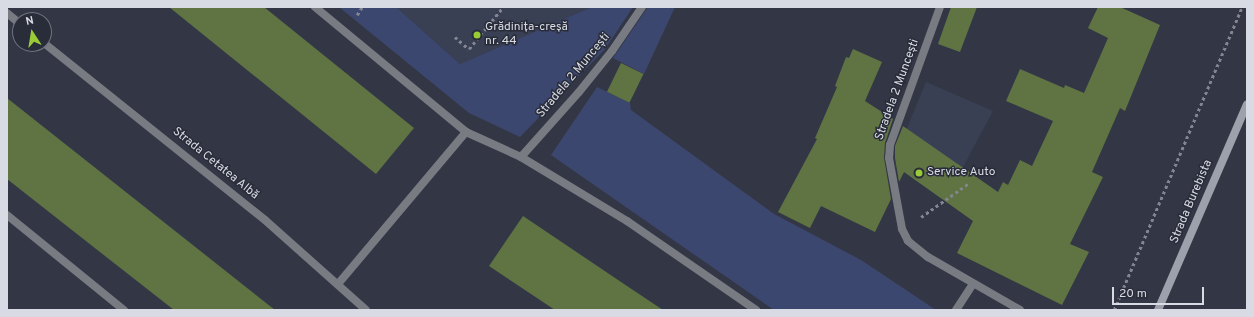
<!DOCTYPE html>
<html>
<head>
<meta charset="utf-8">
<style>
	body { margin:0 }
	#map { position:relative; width:1254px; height:317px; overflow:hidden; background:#333745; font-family:Overpass,sans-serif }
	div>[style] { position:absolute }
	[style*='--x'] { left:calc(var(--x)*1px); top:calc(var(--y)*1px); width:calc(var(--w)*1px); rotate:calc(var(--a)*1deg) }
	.built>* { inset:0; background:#3a4053 }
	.green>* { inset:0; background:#3c476f }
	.building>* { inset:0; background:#5f7343; transform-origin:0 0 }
	.path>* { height:2.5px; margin-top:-1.25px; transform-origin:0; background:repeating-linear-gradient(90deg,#838692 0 3px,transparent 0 6px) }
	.lane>* { height:8px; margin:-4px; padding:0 4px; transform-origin:4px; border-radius:4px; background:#797b82 }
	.street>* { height:8px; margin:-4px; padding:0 4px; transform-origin:4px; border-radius:4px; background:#797b82 }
	.secondary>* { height:8px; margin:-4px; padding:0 4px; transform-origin:4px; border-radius:4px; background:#9da1ac }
	.dots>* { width:11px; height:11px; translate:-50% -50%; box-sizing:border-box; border:2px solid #292d3a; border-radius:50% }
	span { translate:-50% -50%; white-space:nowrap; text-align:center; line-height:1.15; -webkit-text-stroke:3px #292d3a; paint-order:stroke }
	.poi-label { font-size:12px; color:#d9dbe4 }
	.left { translate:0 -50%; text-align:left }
	.street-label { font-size:12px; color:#d9dbe4 }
	.frame { position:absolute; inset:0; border:8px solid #d9dbe4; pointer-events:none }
	.north { position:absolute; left:12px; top:12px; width:40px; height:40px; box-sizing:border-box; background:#292d3a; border:1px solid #6f737e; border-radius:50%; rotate:348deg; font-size:11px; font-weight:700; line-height:16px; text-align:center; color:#d9dbe4 }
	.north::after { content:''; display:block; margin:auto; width:14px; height:18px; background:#99cb36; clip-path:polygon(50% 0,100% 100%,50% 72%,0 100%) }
	.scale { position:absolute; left:1112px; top:287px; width:92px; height:18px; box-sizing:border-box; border:2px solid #d9dbe4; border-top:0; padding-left:5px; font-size:12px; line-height:14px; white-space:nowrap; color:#d9dbe4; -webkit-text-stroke:3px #292d3a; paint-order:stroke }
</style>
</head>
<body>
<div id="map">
	<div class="built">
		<div style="clip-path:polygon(396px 7px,592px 7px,460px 64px)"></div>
		<div style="clip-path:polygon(926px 82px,993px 111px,963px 167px,941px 198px,895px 166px,907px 128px)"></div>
	</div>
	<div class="green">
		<div style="clip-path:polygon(339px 7px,396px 7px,460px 64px,592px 7px,633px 7px,605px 49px,520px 137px,469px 113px)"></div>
		<div style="clip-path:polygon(648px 7px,675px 7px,644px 74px,613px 58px)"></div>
		<div style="clip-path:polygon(597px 87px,630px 103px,631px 110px,774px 214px,861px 260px,936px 310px,774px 310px,551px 155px)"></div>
	</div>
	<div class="building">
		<div style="clip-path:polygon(169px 7px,264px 7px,414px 128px,376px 174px)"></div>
		<div style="clip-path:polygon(951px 7px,977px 7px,960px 52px,938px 44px)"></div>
		<div style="clip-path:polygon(1098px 7px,1120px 7px,1160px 25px,1125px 111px,1120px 108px,1092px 172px,1103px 177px,1070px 244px,1089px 252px,1062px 305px,957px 253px,973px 221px,904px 172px,899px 182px,895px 158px,895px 146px,903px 126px,998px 192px,1003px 182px,1008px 185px,1020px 160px,1032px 166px,1053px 121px,1006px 101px,1020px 69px,1064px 88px,1065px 85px,1084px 93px,1108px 38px,1088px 28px)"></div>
		<div style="clip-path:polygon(853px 49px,882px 62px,865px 101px,893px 119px,885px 143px,884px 158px,891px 199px,875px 232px,821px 206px,810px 228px,778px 212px,817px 139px,815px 138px,837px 87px,835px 86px,846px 57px,849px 58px)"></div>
		<div style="left:621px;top:63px;width:25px;height:32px;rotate:26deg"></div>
		<div style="clip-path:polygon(7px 98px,275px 310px,174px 310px,105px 256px,7px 179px)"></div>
		<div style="clip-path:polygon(523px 216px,627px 286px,663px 310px,555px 310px,489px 266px)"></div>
	</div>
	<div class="path">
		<div style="--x:357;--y:15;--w:9;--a:-58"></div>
		<div style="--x:455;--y:37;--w:18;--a:41"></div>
		<div style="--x:469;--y:49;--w:54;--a:-51"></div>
		<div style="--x:921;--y:217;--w:59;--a:-35.3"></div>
		<div style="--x:1114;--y:310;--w:329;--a:-67.1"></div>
	</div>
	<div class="lane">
		<div style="--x:315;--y:7;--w:196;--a:39.6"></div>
		<div style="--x:940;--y:7;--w:147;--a:109.9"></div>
		<div style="--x:890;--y:145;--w:13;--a:94"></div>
		<div style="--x:889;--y:158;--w:72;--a:79.6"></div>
		<div style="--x:902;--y:229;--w:13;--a:63"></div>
		<div style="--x:908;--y:241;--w:26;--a:39"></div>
		<div style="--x:928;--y:257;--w:106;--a:29.9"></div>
		<div style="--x:521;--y:157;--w:87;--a:-48.3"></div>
		<div style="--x:579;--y:92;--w:53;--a:-51.2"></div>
		<div style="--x:612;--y:51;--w:53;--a:-55.7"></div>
		<div style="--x:7;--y:215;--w:151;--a:39.1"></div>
		<div style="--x:338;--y:284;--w:199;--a:-49.9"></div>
		<div style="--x:466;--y:132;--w:60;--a:24.4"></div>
		<div style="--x:521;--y:157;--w:124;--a:31.1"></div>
		<div style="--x:627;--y:221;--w:157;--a:34.6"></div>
		<div style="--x:956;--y:310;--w:30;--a:-57"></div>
	</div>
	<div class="street">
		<div style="--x:7;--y:13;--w:17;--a:40"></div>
		<div style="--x:44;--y:43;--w:283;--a:38.7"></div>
		<div style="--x:265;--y:220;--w:135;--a:41.7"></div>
	</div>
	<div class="secondary">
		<div style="--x:1158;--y:310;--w:224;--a:-66.6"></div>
	</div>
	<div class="dots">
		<div style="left:477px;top:35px;background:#99cb36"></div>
		<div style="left:919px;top:173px;background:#99cb36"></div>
	</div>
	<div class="poi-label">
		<span class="left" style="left:485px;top:35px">Grădinița-creșă<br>nr. 44</span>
		<span class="left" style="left:927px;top:173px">Service Auto</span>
	</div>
	<div class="street-label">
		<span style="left:574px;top:76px;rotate:-50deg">Stradela 2 Muncești</span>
		<span style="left:898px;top:90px;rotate:-70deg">Stradela 2 Muncești</span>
		<span style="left:215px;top:164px;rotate:39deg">Strada Cetatea Albă</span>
		<span style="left:1192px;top:202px;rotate:-67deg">Strada Burebista</span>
	</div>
	<div class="frame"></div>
	<div class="north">N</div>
	<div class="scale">20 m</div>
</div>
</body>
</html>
